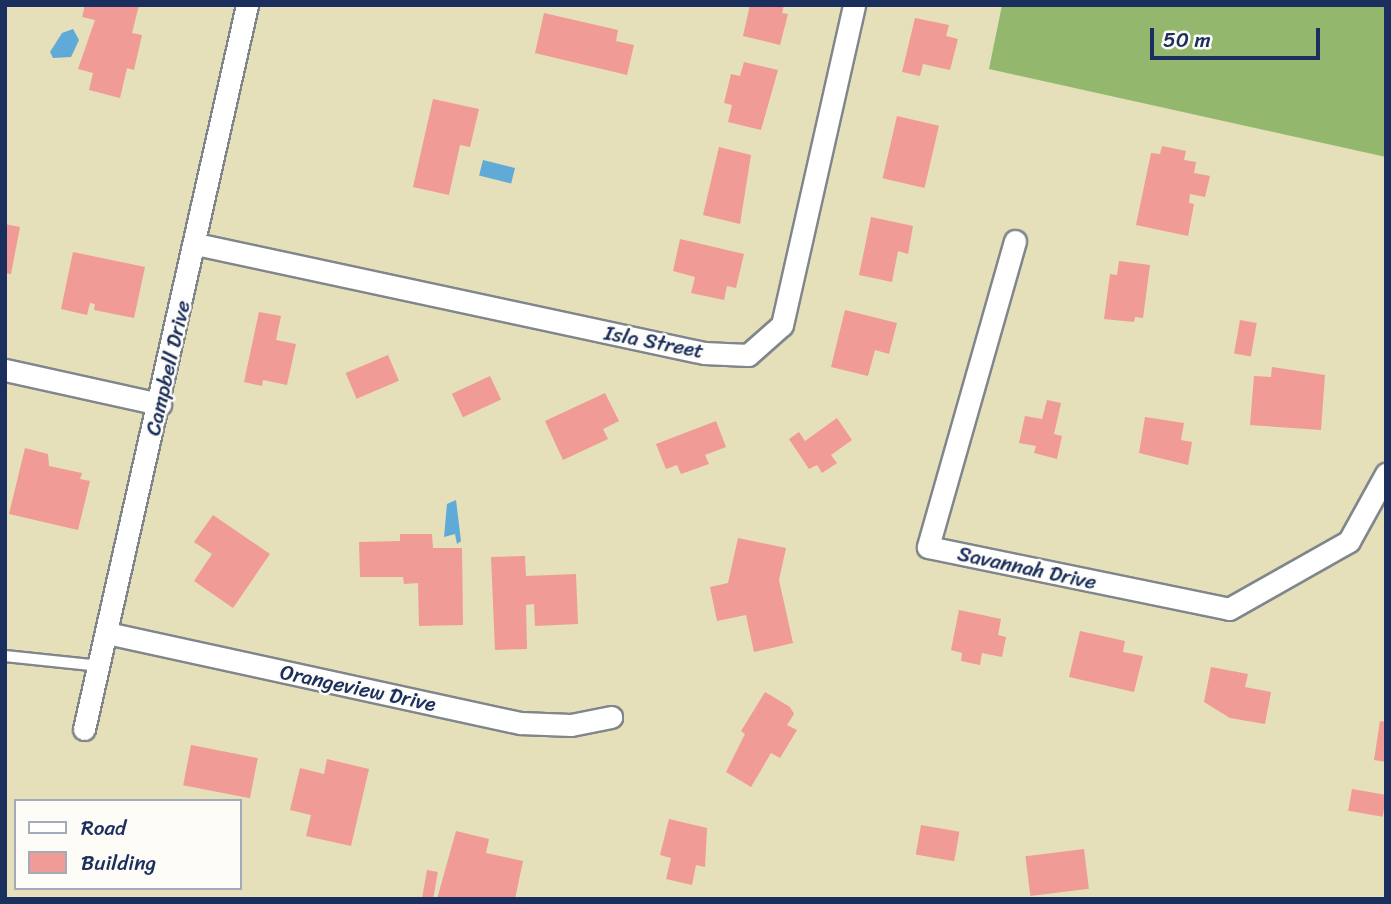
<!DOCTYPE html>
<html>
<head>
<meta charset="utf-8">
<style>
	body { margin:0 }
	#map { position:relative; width:1391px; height:904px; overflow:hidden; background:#e5dfba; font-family:Sriracha,sans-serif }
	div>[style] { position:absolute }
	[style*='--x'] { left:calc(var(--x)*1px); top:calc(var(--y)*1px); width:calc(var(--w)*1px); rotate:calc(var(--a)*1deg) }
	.forest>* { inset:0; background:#93b86d }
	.water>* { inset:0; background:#5faad7; transform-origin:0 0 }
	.building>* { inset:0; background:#f09b96; transform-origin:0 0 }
	.roads { filter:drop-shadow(2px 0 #80878c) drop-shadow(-2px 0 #80878c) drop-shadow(0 2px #80878c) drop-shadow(0 -2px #80878c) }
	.service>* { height:10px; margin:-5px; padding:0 5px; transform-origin:5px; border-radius:5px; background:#fff }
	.minor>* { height:21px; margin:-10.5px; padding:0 10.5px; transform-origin:10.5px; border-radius:10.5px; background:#fff }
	span { translate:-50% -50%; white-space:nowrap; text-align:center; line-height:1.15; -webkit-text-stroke:5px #fdfcf7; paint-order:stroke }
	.street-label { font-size:21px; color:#1b2f5e }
	.frame { position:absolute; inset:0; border:7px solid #1b2f5e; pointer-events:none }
	.legend { position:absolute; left:14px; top:799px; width:228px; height:91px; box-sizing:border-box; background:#fdfcf7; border:2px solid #a3aaba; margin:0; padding:9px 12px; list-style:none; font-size:21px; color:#1b2f5e }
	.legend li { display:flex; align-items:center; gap:14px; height:35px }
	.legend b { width:35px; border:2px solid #a3aaba }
	.scale { position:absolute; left:1150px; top:28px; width:170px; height:32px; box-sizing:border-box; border:4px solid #1b2f5e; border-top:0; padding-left:9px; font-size:21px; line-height:24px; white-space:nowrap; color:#1b2f5e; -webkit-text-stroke:5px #fdfcf7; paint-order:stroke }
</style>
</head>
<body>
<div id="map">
	<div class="forest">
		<div style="clip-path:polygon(1002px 5px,1386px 5px,1386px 157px,989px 69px)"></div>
	</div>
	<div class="water">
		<div style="clip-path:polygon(73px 29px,79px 40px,71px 57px,53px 58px,50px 52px,62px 33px)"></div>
		<div style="left:483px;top:160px;width:33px;height:16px;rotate:14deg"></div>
		<div style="clip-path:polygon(456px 500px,461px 541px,457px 544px,455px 534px,444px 537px,447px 504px)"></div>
	</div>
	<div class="building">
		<div style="clip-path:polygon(85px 5px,139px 5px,132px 33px,142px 35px,134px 70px,127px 68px,120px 98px,89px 90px,93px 73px,78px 69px,95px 20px,82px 17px)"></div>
		<div style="clip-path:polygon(750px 5px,784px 5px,782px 13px,788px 14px,780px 45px,743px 36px)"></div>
		<div style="clip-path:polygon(544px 13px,618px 30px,616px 41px,634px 45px,627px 75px,535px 53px)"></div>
		<div style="clip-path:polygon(915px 18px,949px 25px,946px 36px,958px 39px,950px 70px,923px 64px,920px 76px,902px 72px)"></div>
		<div style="clip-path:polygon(744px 62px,778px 70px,761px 130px,728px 122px,732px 105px,724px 103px,731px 74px,740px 76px)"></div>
		<div style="clip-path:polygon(433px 99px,479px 109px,470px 147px,460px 145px,449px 195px,413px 187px)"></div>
		<div style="left:897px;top:116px;width:43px;height:64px;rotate:13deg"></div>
		<div style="clip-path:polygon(1162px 146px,1186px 151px,1184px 160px,1196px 162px,1194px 173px,1210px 176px,1205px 197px,1190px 194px,1189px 203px,1194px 204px,1188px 236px,1136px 225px,1151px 153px,1160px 154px)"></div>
		<div style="clip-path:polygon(719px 147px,751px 155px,740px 224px,703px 215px)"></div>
		<div style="clip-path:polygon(871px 217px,913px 226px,908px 254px,898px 251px,892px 282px,859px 275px)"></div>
		<div style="clip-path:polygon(5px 224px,20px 227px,11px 274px,5px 273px)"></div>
		<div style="clip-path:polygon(680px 239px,744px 254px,736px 288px,727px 286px,724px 300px,691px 293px,695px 277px,673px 271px)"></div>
		<div style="clip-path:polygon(73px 252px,145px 267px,134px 318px,94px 310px,95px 304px,90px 303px,87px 315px,61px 309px)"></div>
		<div style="clip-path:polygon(1119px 261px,1150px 265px,1143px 318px,1135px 317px,1134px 322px,1104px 319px,1110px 274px,1117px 275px)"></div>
		<div style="clip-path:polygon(845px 310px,897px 323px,889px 354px,875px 350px,868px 376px,831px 367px)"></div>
		<div style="clip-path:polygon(259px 312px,281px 316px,276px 340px,296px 344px,287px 385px,263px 380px,262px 386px,244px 382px)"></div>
		<div style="left:1240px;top:320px;width:17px;height:34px;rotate:10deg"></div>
		<div style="left:388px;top:355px;width:28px;height:46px;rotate:67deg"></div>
		<div style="clip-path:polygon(1272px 367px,1325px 375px,1321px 430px,1250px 425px,1254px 376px,1271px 377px)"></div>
		<div style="left:490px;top:376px;width:26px;height:42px;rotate:65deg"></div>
		<div style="clip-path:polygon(605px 393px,619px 421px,603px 429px,608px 439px,563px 460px,545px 421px)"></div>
		<div style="clip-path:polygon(1047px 400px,1061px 403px,1054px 434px,1062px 436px,1057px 459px,1034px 453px,1036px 446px,1019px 443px,1025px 416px,1042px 419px)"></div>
		<div style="clip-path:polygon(1145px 417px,1184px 423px,1181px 440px,1192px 442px,1188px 465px,1139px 453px)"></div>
		<div style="clip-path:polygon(837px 418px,852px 440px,831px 455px,837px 463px,822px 473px,817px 465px,809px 469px,789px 439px,799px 432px,805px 441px)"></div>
		<div style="clip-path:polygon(716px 421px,726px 447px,705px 455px,709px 464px,681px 474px,677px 465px,666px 469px,656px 444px)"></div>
		<div style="clip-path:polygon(25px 448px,48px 454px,49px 466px,82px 473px,80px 479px,90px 481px,78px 530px,9px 514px)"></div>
		<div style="clip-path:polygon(213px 515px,270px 554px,233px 608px,194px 581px,212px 554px,194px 542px)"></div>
		<div style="clip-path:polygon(400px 534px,432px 534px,433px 548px,462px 548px,463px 625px,419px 626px,418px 583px,404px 584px,403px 577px,360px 577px,359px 542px,400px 541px)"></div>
		<div style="clip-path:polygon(738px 538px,786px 548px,779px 580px,793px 643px,754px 652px,746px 615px,717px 621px,710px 587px,728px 583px)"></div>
		<div style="clip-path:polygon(525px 556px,526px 576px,576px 574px,578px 624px,535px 626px,534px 604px,526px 605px,527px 649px,495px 650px,491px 557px)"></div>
		<div style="clip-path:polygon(959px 610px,1001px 619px,998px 635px,1006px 637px,1002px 657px,982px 653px,980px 665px,961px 661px,962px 653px,951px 650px)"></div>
		<div style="clip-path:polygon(1080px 631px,1125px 641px,1123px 652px,1143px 656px,1134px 692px,1069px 677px)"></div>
		<div style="clip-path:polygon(1211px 667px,1248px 674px,1245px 687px,1271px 692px,1265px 724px,1230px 718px,1204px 702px)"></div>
		<div style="clip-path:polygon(765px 692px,790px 707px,794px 714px,787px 725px,797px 730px,780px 758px,771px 753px,751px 787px,726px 772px,745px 734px,741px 731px)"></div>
		<div style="clip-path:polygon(1380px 721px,1386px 722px,1386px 762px,1374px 760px)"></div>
		<div style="left:191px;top:745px;width:68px;height:41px;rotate:11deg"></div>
		<div style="clip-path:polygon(327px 759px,369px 769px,351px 846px,306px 836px,311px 815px,290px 810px,300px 768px,324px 774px)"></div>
		<div style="left:1352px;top:789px;width:35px;height:22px;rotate:10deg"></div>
		<div style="clip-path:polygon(669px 819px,707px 828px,705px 867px,696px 865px,692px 885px,666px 879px,671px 858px,660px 855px)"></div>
		<div style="left:921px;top:825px;width:39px;height:30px;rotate:10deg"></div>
		<div style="clip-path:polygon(456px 831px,489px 839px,486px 853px,523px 861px,515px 899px,437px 899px)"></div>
		<div style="left:1084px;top:849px;width:40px;height:59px;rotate:83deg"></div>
		<div style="left:427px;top:870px;width:11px;height:30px;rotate:10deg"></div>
	</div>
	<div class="roads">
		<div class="service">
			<div style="--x:5;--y:656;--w:96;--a:6"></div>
		</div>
		<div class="minor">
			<div style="--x:1015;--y:241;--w:318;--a:105.9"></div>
			<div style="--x:928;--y:547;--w:307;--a:11.6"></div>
			<div style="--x:1229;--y:609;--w:138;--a:-29.5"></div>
			<div style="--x:1349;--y:541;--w:77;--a:-61.1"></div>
			<div style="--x:196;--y:244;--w:520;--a:12.11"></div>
			<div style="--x:704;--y:353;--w:44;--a:2.6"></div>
			<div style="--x:748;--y:355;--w:45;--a:-41.4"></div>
			<div style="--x:782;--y:325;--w:328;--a:-77.3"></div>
			<div style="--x:5;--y:370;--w:159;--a:12.4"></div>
			<div style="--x:107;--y:633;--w:423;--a:12.3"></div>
			<div style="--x:520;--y:723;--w:51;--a:2.2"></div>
			<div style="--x:571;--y:725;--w:41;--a:-11.3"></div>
			<div style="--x:84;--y:729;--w:742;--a:-77.31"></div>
		</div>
	</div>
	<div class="street-label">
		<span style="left:654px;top:342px;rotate:11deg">Isla Street</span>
		<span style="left:168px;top:368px;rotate:-77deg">Campbell Drive</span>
		<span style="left:1027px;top:568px;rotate:12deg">Savannah Drive</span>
		<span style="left:358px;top:688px;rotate:12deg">Orangeview Drive</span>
	</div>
	<div class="frame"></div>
	<ul class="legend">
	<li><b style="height:9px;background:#fff"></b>Road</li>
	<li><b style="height:19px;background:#f09b96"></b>Building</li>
	</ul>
	<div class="scale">50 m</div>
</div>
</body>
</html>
